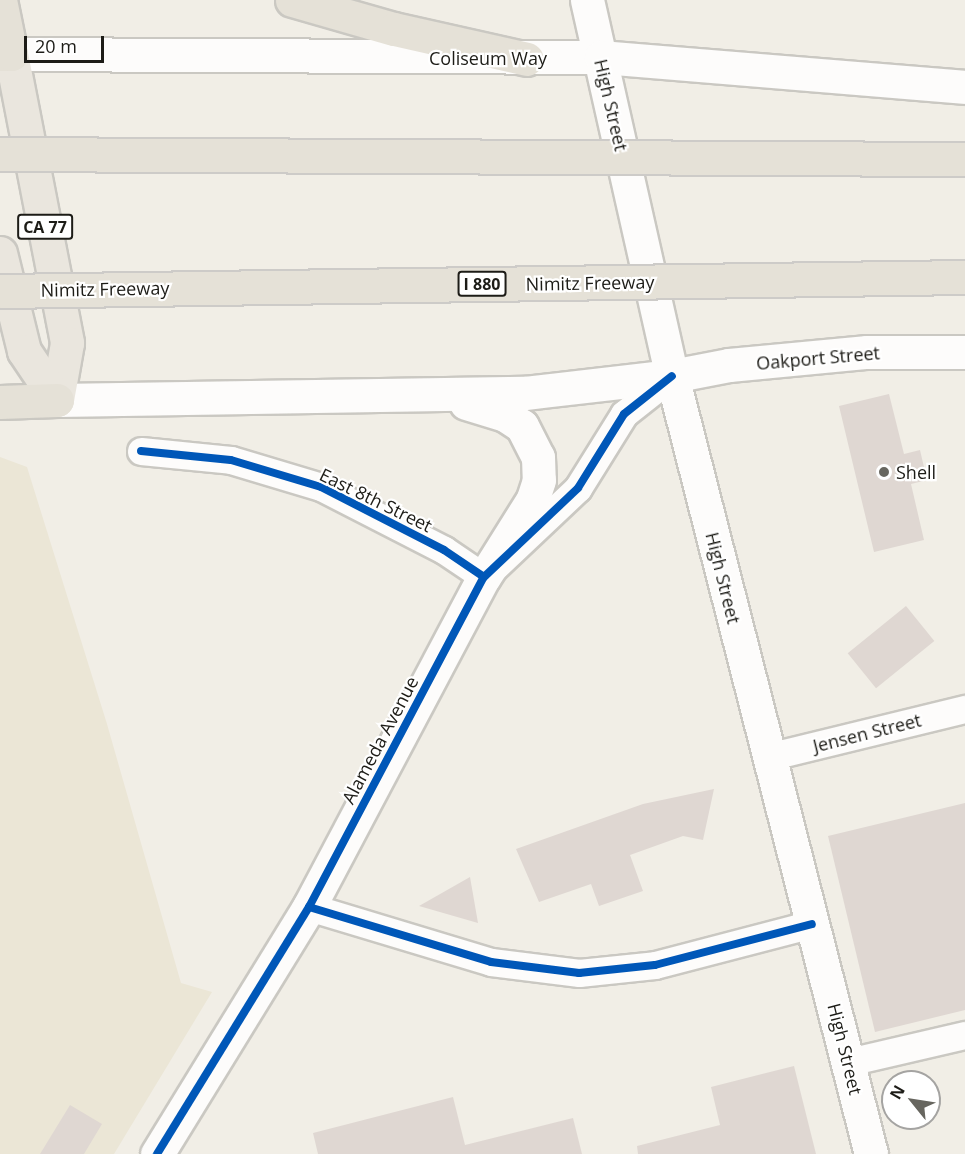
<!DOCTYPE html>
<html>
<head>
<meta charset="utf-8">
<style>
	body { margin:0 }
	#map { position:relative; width:965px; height:1154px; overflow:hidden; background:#f1eee6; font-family:"Open Sans",sans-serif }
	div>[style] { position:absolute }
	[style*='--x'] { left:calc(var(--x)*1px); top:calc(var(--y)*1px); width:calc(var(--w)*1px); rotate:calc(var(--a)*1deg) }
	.built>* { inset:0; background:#ebe6d6 }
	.building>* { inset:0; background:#dfd7d2; transform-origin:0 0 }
	.roads { filter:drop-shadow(2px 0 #cac8c2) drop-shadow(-2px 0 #cac8c2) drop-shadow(0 2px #cac8c2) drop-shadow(0 -2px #cac8c2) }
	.minor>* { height:27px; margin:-13.5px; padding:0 13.5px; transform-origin:13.5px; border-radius:13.5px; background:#fdfcfb }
	.tertiary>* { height:33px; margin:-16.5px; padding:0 16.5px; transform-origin:16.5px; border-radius:16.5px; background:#fdfcfb }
	.secondary>* { height:33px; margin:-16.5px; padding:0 16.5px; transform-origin:16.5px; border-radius:16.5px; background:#fdfcfb }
	.trunk>* { height:33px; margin:-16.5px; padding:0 16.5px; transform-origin:16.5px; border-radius:16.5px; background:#eae6de }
	.motorway>* { height:33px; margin:-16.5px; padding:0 16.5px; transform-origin:16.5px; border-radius:16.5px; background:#e5e1d7 }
	.bridges { filter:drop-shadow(2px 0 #cdcbc8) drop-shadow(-2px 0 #cdcbc8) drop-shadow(0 2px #cdcbc8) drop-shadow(0 -2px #cdcbc8) }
	.motorway-bridge>* { height:33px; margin:-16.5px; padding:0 16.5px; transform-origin:16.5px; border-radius:16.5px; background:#e5e1d7 }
	.cycleway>* { height:8px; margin:-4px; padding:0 4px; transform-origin:4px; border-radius:4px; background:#0057b8 }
	.dots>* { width:16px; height:16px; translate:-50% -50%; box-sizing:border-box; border:3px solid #fff; border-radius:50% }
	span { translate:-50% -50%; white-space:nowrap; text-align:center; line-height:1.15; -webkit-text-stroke:4.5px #fff; paint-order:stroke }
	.shield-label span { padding:2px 4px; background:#fff; border:2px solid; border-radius:4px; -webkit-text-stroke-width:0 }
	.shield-label { font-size:16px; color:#1d1c17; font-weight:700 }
	.street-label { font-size:18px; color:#1d1c17 }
	.poi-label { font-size:18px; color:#1d1c17 }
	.left { translate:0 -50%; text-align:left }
	.north { position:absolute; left:881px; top:1070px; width:60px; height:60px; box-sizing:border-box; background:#fff; border:2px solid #a5a4a2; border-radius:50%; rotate:300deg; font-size:16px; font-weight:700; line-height:24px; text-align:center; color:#1d1c17 }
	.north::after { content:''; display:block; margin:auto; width:21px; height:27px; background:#67665f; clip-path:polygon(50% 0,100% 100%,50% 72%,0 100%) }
	.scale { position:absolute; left:24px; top:36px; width:80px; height:27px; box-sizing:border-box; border:3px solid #1d1c17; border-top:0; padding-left:8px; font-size:18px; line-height:21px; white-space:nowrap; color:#1d1c17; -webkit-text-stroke:4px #fff; paint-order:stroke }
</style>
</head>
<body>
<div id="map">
	<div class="built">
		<div style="clip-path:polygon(0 457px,27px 467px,107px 724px,181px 983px,212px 992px,114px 1154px,0 1154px)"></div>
	</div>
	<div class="building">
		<div style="clip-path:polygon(889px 394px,904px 454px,920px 450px,927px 480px,911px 484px,924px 540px,874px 552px,839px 406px)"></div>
		<div style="left:906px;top:606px;width:45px;height:75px;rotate:51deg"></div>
		<div style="clip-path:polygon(714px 789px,703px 840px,683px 836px,630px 855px,643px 891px,599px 906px,591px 884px,539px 902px,516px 849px,643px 804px)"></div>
		<div style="clip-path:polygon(965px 803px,965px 1010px,875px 1032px,828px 836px)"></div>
		<div style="clip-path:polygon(470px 877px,478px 923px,419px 906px)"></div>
		<div style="clip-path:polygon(794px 1066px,816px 1154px,638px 1154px,637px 1146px,720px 1125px,711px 1087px)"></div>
		<div style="clip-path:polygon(453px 1097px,465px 1145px,573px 1118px,582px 1154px,318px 1154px,313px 1133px)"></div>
		<div style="clip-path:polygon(70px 1105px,102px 1124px,84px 1154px,40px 1154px)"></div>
	</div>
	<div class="roads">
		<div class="minor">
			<div style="--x:141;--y:451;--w:90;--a:5.7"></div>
			<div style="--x:231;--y:460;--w:94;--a:16.7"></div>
			<div style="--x:321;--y:487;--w:138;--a:27.1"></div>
			<div style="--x:444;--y:550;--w:48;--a:34"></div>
			<div style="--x:484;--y:577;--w:129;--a:-43.4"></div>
			<div style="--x:578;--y:488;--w:87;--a:-58.1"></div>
			<div style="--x:624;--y:414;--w:61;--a:-38.4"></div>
			<div style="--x:768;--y:757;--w:203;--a:-13.7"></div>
			<div style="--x:309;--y:907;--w:190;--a:16.8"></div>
			<div style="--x:491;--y:962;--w:89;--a:7.1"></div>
			<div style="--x:579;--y:973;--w:76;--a:-6"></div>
			<div style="--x:655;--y:965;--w:162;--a:-14.6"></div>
			<div style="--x:848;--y:1062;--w:120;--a:-13"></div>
		</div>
		<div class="tertiary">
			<div style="--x:157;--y:1154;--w:290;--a:-58.4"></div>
			<div style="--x:309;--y:907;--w:374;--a:-62.1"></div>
		</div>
		<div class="secondary">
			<div style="--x:587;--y:0;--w:385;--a:77.3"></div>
			<div style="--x:672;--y:376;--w:803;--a:75.65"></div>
			<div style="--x:11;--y:54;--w:590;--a:0.29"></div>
			<div style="--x:601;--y:57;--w:365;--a:4.7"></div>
			<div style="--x:57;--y:400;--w:468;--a:-0.9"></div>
			<div style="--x:525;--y:393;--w:148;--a:-6.6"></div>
			<div style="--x:672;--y:376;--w:58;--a:-10.9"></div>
			<div style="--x:729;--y:365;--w:139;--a:-5.4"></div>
			<div style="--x:867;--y:352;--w:98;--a:0"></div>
			<div style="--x:466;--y:403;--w:41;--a:17.1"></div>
			<div style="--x:505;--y:415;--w:20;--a:33"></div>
			<div style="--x:522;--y:426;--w:35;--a:63"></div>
			<div style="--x:538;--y:457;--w:23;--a:88"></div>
			<div style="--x:539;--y:480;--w:20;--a:108"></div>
			<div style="--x:533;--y:499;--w:92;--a:122.1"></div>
		</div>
		<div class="trunk">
			<div style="--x:11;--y:54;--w:294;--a:79"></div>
			<div style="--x:67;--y:343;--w:58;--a:100"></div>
			<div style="--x:0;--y:253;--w:101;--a:76.2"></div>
			<div style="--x:24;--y:351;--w:59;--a:56"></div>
		</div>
		<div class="motorway">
			<div style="--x:292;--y:0;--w:106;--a:15.9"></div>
			<div style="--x:394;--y:29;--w:136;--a:12.7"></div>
			<div style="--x:0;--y:54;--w:11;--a:0"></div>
			<div style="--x:11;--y:54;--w:55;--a:-101.5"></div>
			<div style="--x:0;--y:402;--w:57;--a:-2"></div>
		</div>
	</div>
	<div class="bridges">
		<div class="motorway-bridge">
			<div style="--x:0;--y:154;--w:965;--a:0.3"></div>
			<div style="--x:0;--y:291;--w:965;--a:-0.83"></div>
		</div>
	</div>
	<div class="cycleway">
		<div style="--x:141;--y:451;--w:90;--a:5.7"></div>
		<div style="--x:231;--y:460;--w:94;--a:16.7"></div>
		<div style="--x:321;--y:487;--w:138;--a:27.1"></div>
		<div style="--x:444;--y:550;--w:48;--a:34"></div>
		<div style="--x:309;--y:907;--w:190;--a:16.8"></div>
		<div style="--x:491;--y:962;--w:89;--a:7.1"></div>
		<div style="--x:579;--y:973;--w:76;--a:-6"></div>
		<div style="--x:655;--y:965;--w:162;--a:-14.6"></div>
		<div style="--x:157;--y:1154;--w:290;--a:-58.4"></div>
		<div style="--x:309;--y:907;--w:374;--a:-62.1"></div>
		<div style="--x:484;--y:577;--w:129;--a:-43.4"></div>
		<div style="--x:578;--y:488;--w:87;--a:-58.1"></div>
		<div style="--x:624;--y:414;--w:61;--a:-38.4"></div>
	</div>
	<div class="dots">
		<div style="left:884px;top:472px;background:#67665f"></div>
	</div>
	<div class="shield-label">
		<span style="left:45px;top:227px">CA 77</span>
		<span style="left:482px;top:284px">I 880</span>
	</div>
	<div class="street-label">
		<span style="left:488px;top:58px">Coliseum Way</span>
		<span style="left:611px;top:105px;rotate:77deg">High Street</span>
		<span style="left:590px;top:283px;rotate:-1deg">Nimitz Freeway</span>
		<span style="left:105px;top:289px;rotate:-1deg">Nimitz Freeway</span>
		<span style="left:818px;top:358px;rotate:-5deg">Oakport Street</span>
		<span style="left:376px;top:500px;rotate:26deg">East 8th Street</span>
		<span style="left:723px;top:578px;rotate:76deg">High Street</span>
		<span style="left:867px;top:733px;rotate:-14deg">Jensen Street</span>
		<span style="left:380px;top:740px;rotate:-62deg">Alameda Avenue</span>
		<span style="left:845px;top:1049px;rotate:76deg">High Street</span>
	</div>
	<div class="poi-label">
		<span class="left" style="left:896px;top:472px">Shell</span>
	</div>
	<div class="north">N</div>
	<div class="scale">20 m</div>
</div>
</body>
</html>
